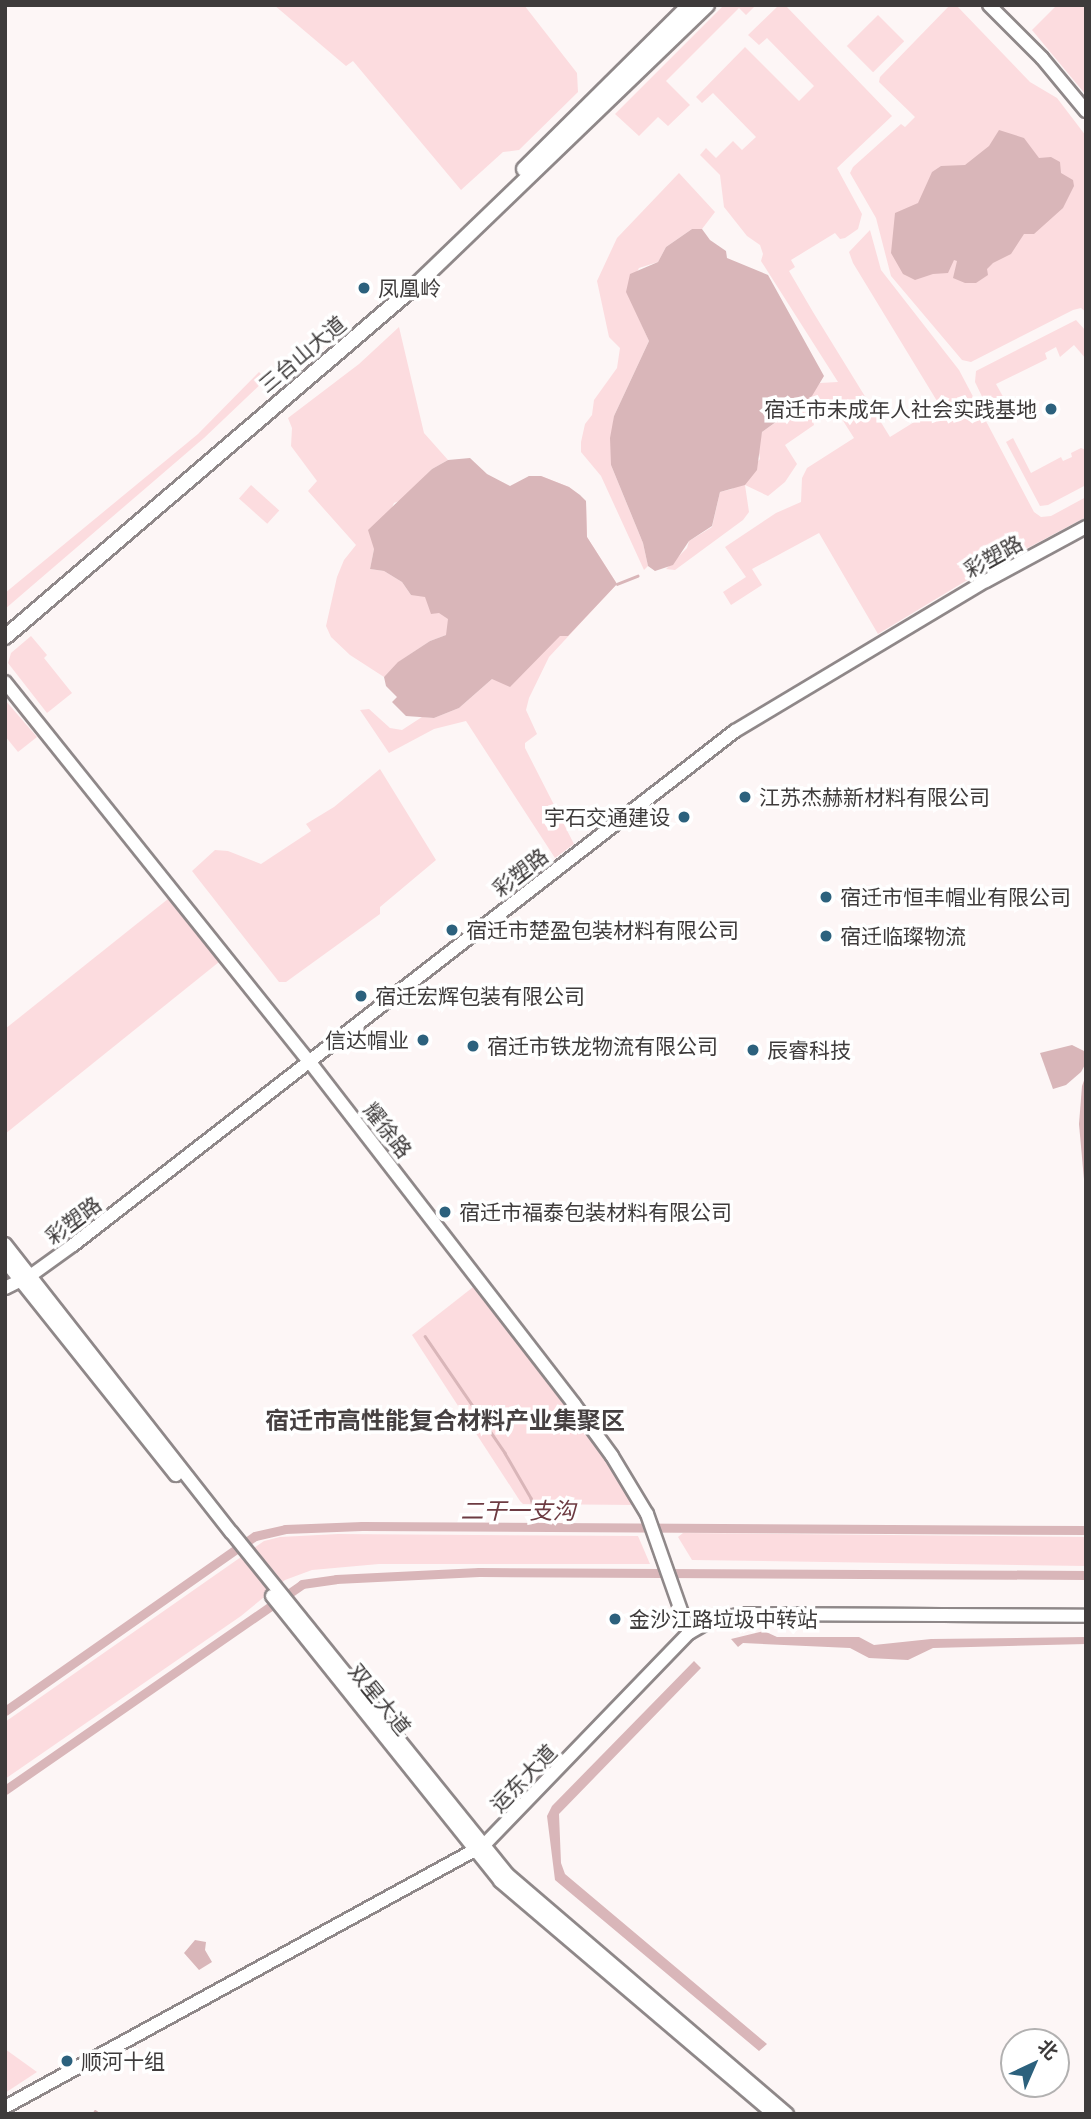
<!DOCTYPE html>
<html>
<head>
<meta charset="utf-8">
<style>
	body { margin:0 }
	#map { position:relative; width:1091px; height:2119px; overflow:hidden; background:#fdf6f6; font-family:"Noto Sans","Noto Sans SC",sans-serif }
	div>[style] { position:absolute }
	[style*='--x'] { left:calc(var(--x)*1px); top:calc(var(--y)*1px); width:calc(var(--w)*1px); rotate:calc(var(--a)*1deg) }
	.green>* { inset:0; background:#fcdcdf; transform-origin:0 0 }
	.water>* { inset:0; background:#d9b6b9 }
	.stream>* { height:2.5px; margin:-1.25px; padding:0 1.25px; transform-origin:1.25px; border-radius:1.25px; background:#d9b6b9 }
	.canal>* { height:9px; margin:-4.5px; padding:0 4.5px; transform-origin:4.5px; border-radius:4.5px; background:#d9b6b9 }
	.roads { filter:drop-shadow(2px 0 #8f8889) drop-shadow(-2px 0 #8f8889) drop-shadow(0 2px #8f8889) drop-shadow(0 -2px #8f8889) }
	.tertiary>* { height:12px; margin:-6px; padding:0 6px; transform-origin:6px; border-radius:6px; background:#fff }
	.secondary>* { height:14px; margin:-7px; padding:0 7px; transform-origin:7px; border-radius:7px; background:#fff }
	.dots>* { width:19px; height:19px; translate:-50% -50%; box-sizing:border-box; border:4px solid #fff; border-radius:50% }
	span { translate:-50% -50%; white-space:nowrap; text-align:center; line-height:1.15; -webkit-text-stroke:7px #fff; paint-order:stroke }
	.poi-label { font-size:21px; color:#3e3b3b }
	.left { translate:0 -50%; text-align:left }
	.right { translate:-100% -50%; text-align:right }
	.street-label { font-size:21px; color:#3e3b3b }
	.water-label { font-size:23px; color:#6d3b42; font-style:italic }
	.quarter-label { font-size:24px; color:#464041; font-weight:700 }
	.frame { position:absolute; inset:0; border:7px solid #3e3b3b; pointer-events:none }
	.north { position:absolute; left:1000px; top:2028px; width:70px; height:70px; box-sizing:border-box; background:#fff; border:2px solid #b2b1b1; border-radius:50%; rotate:44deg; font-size:19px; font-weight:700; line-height:28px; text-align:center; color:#3e3b3b }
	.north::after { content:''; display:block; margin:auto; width:24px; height:32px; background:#2c617d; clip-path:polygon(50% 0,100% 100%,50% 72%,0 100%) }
</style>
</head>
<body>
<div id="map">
	<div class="green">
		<div style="clip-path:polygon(274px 5px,524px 5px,577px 73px,578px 92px,519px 150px,503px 152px,461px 190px,353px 61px,346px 66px)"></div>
		<div style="clip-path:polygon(724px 5px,756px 5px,746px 15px,739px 8px,666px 81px,690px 105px,668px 126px,658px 117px,639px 136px,615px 114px)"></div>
		<div style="clip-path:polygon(785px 5px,892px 116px,837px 168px,862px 214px,858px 229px,845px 238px,840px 239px,835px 233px,791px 260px,795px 267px,789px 271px,813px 312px,890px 437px,940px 406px,853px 263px,849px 252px,870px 230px,881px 270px,959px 370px,1034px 512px,1041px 517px,1051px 516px,1086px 497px,1086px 517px,964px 582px,878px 634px,819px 533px,752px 569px,762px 585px,731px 605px,723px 592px,746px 577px,725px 547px,776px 513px,801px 502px,802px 478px,807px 468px,854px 438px,833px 405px,813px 421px,814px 425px,785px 445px,797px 464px,785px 482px,768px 496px,745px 485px,749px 512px,743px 520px,675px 570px,666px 569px,687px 548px,689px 541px,712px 527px,720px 492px,732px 489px,760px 459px,758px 447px,762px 432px,806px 401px,820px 383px,838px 382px,761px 261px,763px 254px,760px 245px,747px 236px,724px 207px,720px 175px,700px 155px,706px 148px,716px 158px,733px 141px,742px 150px,756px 137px,713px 93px,702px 103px,696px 97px,745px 47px,799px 101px,814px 86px,767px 38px,759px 45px,748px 35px,778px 6px)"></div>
		<div style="clip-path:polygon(950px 5px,956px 5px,1030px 82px,1057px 98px,1086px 136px,1086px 312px,1081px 308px,1073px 310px,971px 362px,962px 360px,891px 276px,876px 218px,850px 173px,853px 167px,901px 124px,905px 127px,915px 117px,879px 82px,880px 77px)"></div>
		<div style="clip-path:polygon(1057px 5px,1086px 5px,1086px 95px,1032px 30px)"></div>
		<div style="left:878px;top:15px;width:37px;height:44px;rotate:45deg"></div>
		<div style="clip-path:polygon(679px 173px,715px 212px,702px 229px,692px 229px,666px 247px,658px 262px,639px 268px,627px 292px,649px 341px,614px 416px,611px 465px,643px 543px,648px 566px,644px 570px,601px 476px,581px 452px,581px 442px,585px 424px,592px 415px,594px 400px,617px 368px,620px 348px,609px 337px,597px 281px,617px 238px)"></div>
		<div style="clip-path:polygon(1076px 320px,1086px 331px,1086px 359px,1074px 345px,1060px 357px,1056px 347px,1045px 353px,1047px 359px,996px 384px,1006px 402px,988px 409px,975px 382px,976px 371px)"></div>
		<div style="clip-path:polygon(399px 327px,424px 433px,448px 460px,432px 469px,402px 500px,394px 503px,374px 549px,370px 569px,384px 571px,402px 582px,411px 595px,529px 476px,541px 476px,569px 487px,586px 501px,587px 537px,617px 584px,549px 657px,529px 698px,526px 710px,537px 734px,525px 743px,525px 748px,574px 844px,555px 858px,466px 721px,434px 729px,389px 753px,360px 710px,369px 709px,390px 728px,402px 730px,422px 717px,434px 718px,459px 708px,492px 679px,446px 635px,430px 641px,400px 661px,384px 677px,350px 655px,331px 637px,326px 626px,337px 577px,344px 560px,356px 545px,308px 491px,317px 481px,291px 446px,292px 428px,288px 418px,359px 364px)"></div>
		<div style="clip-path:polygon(259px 372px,266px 379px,204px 438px,5px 609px,5px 593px,198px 434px)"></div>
		<div style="clip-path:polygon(1013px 438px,1031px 473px,1061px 457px,1063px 461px,1072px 457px,1071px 453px,1081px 448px,1086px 450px,1086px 485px,1048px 505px,1040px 506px,1006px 442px)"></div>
		<div style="left:251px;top:485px;width:38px;height:18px;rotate:42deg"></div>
		<div style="clip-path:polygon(31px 636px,47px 655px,44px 658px,72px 693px,47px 713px,8px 663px,11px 653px)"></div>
		<div style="clip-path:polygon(5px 700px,37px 737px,18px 752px,5px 736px)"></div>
		<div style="clip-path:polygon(380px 769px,436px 860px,380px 907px,380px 914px,286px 982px,279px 982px,192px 871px,215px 850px,228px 851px,261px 864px,311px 831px,306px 824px,334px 807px)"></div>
		<div style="clip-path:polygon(168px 899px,219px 962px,5px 1134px,5px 1029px)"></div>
		<div style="clip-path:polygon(477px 1284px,616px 1469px,636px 1505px,523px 1504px,520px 1501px,412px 1335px)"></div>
		<div style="clip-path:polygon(683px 1533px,1086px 1537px,1086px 1566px,692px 1560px,678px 1537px)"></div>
		<div style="clip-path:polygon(338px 1534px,638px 1536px,650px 1564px,379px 1564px,312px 1570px,285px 1580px,241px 1616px,5px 1779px,5px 1722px,264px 1541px,280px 1537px)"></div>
		<div style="clip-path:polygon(5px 2049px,37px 2072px,5px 2093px)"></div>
	</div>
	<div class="water">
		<div style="clip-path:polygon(999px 130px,1024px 138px,1039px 158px,1051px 157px,1060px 162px,1061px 173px,1073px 180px,1074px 186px,1063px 208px,1034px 234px,1024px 234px,1011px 254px,993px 263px,987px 269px,988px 275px,976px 283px,965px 283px,953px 278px,957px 261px,954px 260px,948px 273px,933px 274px,915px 280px,903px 274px,891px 253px,895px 213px,918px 203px,932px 172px,941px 166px,965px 165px,989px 146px)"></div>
		<div style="clip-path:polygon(692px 229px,702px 229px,710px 240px,726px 251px,727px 258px,768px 275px,824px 376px,812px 396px,762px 432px,757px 470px,745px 485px,720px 492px,712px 526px,689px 541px,673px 565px,655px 571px,648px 566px,643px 543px,611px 465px,610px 438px,614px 416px,649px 341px,626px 292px,630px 274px,658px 262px,666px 247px)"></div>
		<div style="clip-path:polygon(470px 458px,487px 474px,510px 486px,529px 476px,541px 476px,569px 487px,580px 495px,586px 501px,587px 537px,617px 584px,568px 636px,560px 636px,510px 687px,492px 679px,459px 708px,434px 718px,406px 716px,392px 702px,397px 697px,386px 686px,384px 677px,398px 662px,430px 641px,446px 635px,448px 619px,439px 613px,431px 614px,425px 597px,411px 595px,402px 582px,384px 571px,370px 569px,374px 549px,368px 530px,432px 469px,448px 460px)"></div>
		<div style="clip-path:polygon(1072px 1045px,1086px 1052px,1086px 1063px,1081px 1072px,1066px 1085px,1053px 1089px,1040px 1053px)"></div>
		<div style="clip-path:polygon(1086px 1075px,1086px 1202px,1079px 1124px,1082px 1086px)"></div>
		<div style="clip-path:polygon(764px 1631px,777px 1637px,859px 1637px,874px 1645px,931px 1639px,1086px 1637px,1086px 1644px,933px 1648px,908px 1660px,869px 1658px,850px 1648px,743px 1643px,738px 1647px,731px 1639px)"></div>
		<div style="clip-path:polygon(694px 1661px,701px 1668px,559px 1814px,561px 1863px,565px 1874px,767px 2044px,759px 2051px,555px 1880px,547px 1816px,552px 1806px)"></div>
		<div style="clip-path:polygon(195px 1940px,206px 1942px,205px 1950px,212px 1962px,199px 1970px,184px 1953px)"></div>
	</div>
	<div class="stream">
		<div style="--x:617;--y:584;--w:22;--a:-22"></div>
		<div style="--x:425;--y:1336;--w:142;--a:55.6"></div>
		<div style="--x:505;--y:1453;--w:52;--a:60"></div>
		<div style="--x:531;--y:1498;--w:30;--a:76"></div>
		<div style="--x:95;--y:2111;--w:5;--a:37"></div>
	</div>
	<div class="canal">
		<div style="--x:5;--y:1711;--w:305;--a:-35"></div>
		<div style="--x:255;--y:1536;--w:31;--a:-13"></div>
		<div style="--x:285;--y:1529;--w:77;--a:-2.2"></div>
		<div style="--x:362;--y:1526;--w:724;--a:0.32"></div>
		<div style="--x:5;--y:1790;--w:361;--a:-34.7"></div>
		<div style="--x:302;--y:1584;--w:34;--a:-8"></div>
		<div style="--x:336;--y:1579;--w:143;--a:-2.8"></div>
		<div style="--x:479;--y:1572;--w:607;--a:0.28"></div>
	</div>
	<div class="roads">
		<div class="tertiary">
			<div style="--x:989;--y:5;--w:75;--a:45"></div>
			<div style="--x:1042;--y:58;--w:69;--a:50.3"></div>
			<div style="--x:5;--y:682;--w:486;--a:51.3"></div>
			<div style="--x:309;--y:1061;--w:433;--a:52.3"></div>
			<div style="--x:574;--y:1404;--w:64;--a:53.8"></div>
			<div style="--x:612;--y:1456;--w:68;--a:58.9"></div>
			<div style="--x:647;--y:1514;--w:126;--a:70.6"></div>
			<div style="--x:5;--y:1244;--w:367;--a:51.9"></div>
			<div style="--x:232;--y:1533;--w:438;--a:51.1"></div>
			<div style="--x:507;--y:1874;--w:369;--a:40.6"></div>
			<div style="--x:5;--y:1261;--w:274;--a:51.4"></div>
			<div style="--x:5;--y:1288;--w:28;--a:-26"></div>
			<div style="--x:30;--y:1276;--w:53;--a:-35.8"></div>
			<div style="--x:73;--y:1245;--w:838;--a:-37.83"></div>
			<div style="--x:735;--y:731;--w:292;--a:-30.9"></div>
			<div style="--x:986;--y:581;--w:114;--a:-28.4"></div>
			<div style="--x:272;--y:1596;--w:365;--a:51.3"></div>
			<div style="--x:500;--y:1881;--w:360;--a:40.4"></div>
			<div style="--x:5;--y:2107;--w:546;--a:-28.68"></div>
			<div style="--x:484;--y:1845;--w:295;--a:-46"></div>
			<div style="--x:689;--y:1633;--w:30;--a:-30"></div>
			<div style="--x:715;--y:1618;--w:32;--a:-7"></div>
			<div style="--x:747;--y:1614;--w:339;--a:0.3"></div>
		</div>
		<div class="secondary">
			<div style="--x:524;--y:169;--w:233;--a:-44.7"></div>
			<div style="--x:5;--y:637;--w:537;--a:-40.54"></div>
			<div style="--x:413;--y:288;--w:408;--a:-43.9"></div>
		</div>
	</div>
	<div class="dots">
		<div style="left:364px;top:288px;background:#2c617d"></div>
		<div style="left:1051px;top:409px;background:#2c617d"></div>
		<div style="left:745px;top:797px;background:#2c617d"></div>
		<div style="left:684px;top:817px;background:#2c617d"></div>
		<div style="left:826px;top:897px;background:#2c617d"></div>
		<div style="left:452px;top:930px;background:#2c617d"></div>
		<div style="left:826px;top:936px;background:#2c617d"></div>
		<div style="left:361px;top:996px;background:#2c617d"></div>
		<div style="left:423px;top:1040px;background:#2c617d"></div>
		<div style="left:473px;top:1046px;background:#2c617d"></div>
		<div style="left:753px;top:1050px;background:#2c617d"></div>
		<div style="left:445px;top:1212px;background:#2c617d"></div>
		<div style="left:615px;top:1619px;background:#2c617d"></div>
		<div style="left:67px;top:2061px;background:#2c617d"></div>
	</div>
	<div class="poi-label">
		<span class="left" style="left:378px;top:288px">凤凰岭</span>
		<span class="right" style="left:1037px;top:409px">宿迁市未成年人社会实践基地</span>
		<span class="left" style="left:759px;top:797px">江苏杰赫新材料有限公司</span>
		<span class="right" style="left:670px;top:817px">宇石交通建设</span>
		<span class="left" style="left:840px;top:897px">宿迁市恒丰帽业有限公司</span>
		<span class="left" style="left:466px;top:930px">宿迁市楚盈包装材料有限公司</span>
		<span class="left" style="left:840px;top:936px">宿迁临璨物流</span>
		<span class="left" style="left:375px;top:996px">宿迁宏辉包装有限公司</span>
		<span class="right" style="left:409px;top:1040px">信达帽业</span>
		<span class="left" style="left:487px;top:1046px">宿迁市铁龙物流有限公司</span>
		<span class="left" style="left:767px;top:1050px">辰睿科技</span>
		<span class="left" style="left:459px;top:1212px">宿迁市福泰包装材料有限公司</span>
		<span class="left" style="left:629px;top:1619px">金沙江路垃圾中转站</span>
		<span class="left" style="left:81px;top:2061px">顺河十组</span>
	</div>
	<div class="street-label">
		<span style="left:302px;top:354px;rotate:-40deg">三台山大道</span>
		<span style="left:993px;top:556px;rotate:-29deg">彩塑路</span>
		<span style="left:520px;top:872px;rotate:-38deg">彩塑路</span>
		<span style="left:388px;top:1130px;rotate:52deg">耀徐路</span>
		<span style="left:73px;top:1220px;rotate:-37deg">彩塑路</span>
		<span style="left:380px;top:1699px;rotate:51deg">双星大道</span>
		<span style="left:523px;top:1778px;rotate:-46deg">运东大道</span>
	</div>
	<div class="water-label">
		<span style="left:518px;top:1510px">二干一支沟</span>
	</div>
	<div class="quarter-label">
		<span style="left:445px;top:1420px">宿迁市高性能复合材料产业集聚区</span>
	</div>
	<div class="frame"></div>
	<div class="north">北</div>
</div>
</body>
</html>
